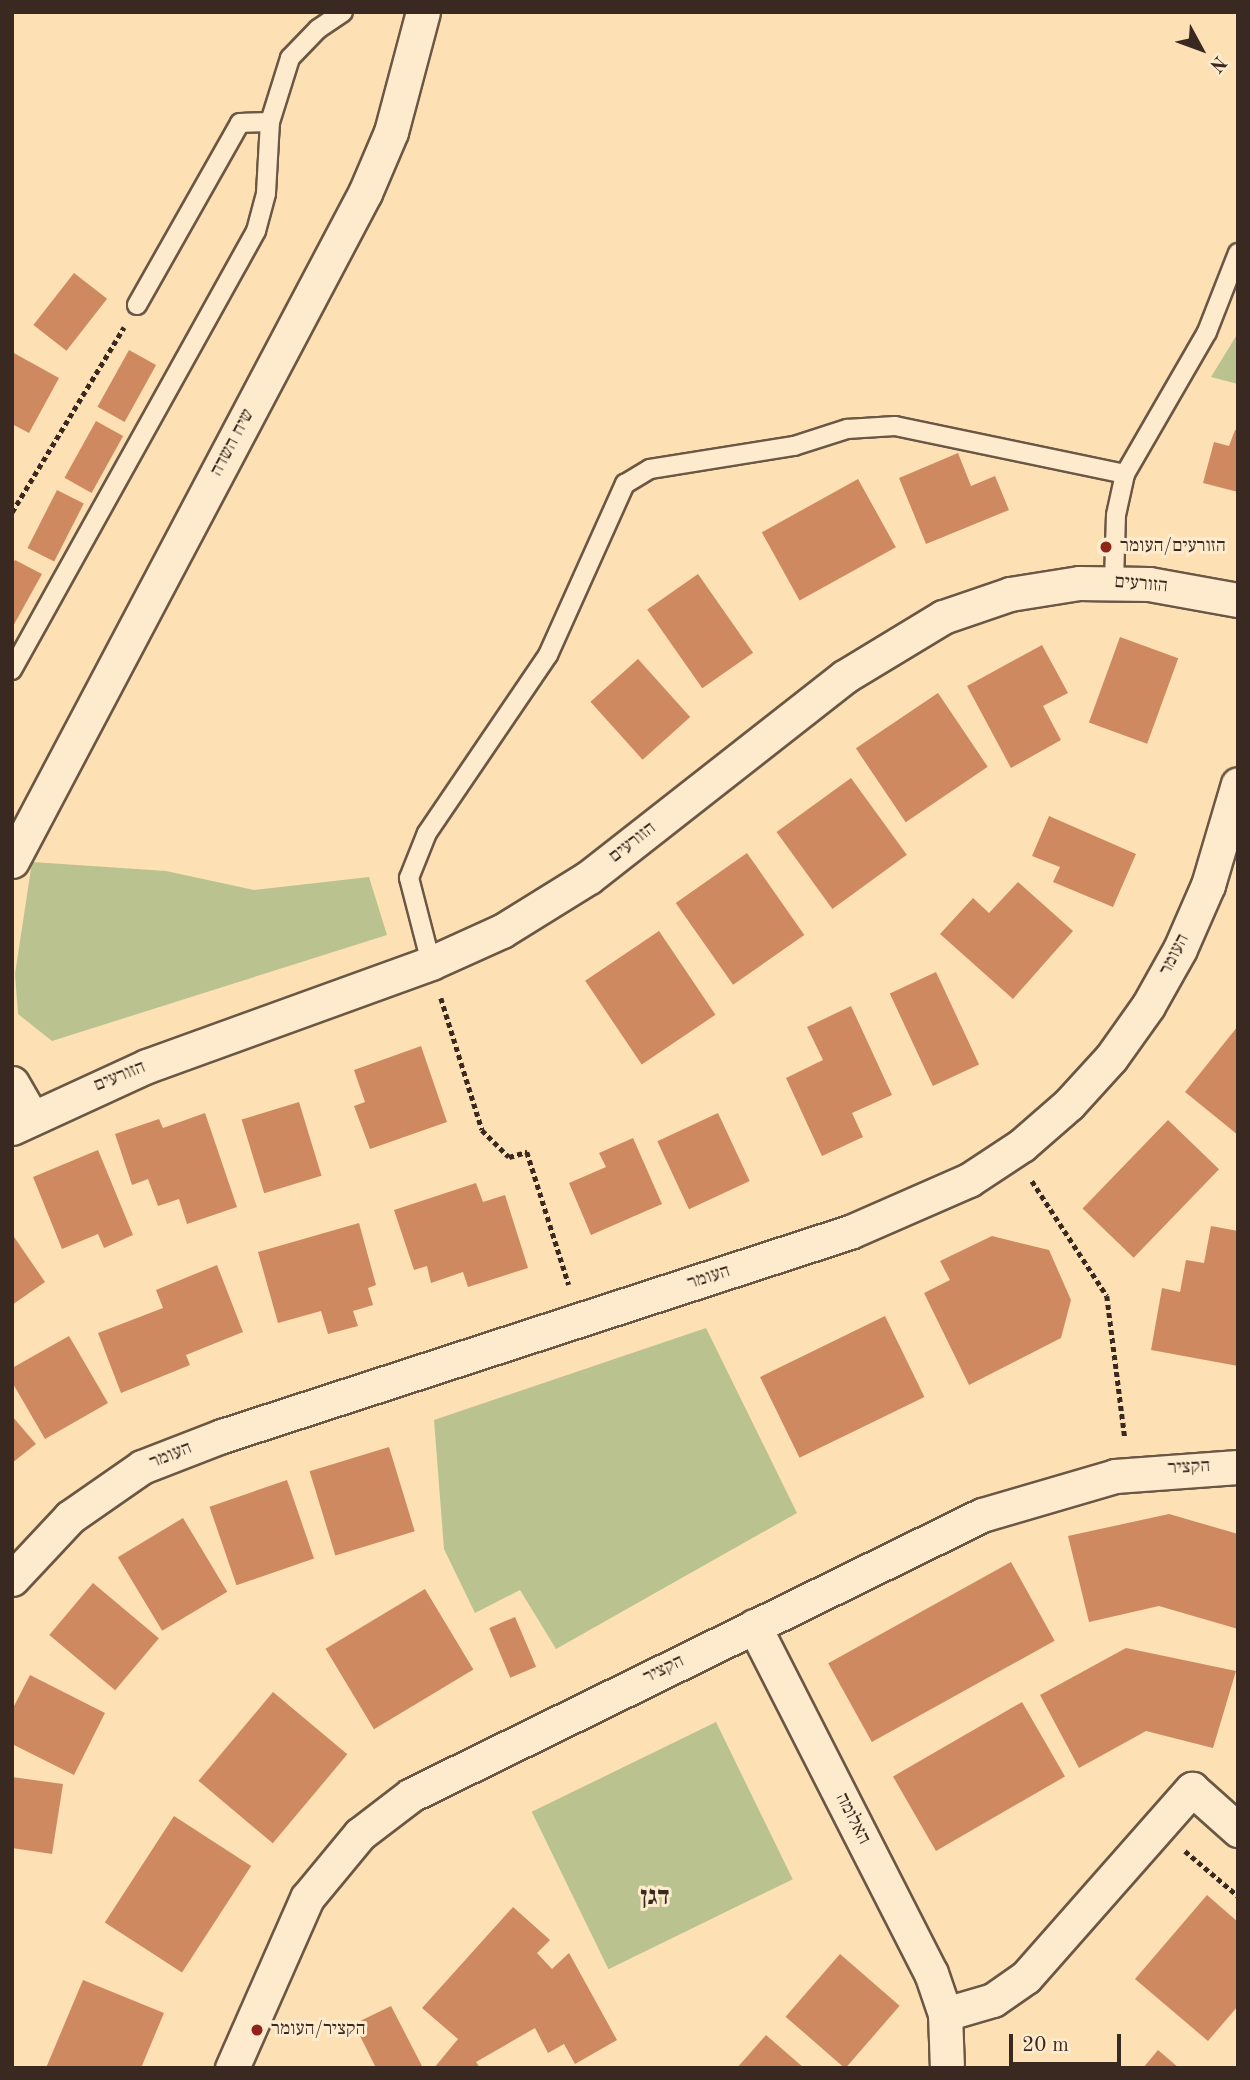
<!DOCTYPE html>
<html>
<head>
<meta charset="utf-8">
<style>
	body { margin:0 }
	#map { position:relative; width:1250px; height:2080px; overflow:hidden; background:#fde0b3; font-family:"Old Standard TT","Frank Ruhl Libre",serif }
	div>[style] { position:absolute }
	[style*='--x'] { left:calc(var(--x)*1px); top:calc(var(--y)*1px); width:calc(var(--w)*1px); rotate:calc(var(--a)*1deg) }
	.green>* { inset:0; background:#bac390; transform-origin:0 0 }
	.building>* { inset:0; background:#cf8960; transform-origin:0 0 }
	.path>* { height:4.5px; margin-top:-2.25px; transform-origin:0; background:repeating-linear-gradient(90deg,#3a2920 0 5px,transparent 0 8.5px) }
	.roads { filter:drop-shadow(2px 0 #6b5745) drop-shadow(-2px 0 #6b5745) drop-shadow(0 2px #6b5745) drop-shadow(0 -2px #6b5745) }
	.service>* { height:18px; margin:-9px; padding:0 9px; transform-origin:9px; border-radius:9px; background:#feebce }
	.minor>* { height:33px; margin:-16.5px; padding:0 16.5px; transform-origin:16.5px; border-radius:16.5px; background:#feebce }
	.dots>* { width:19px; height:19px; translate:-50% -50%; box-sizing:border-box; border:4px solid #feebce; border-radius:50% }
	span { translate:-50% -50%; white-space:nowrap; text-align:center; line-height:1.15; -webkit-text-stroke:6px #feebce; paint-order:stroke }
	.street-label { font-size:19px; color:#3a2920 }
	.poi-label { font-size:19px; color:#3a2920 }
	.left { translate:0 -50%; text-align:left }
	.district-label { font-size:26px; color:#3a2920; font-weight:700 }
	.frame { position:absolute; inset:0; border:14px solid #3a2920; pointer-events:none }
	.north { position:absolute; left:1166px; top:14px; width:70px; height:70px; -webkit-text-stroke:5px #feebce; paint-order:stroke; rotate:131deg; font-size:19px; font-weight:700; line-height:28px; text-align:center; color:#3a2920 }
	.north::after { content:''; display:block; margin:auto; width:24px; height:32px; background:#3a2920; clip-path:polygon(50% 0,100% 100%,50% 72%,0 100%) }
	.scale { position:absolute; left:1009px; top:2034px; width:112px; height:32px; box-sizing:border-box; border:4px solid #3a2920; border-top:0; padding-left:9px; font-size:21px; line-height:24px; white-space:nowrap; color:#3a2920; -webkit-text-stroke:5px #feebce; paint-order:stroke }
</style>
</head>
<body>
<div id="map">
	<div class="green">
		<div style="clip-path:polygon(1238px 333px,1238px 384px,1211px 377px)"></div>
		<div style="clip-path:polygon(32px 862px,166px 871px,254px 890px,369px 877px,387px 935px,52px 1041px,18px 1014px,15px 974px)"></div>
		<div style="clip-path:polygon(706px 1328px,797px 1513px,556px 1649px,520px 1590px,475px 1613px,444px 1549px,434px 1420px)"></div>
		<div style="left:716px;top:1722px;width:175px;height:205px;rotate:64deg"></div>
	</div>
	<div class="building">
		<div style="left:74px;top:273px;width:42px;height:66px;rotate:38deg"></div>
		<div style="left:129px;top:350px;width:31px;height:65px;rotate:29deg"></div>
		<div style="clip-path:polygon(12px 352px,59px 378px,29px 433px,12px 424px)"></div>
		<div style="left:96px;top:421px;width:31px;height:65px;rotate:29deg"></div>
		<div style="clip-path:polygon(1235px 430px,1238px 430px,1238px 492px,1203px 483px,1214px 442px,1229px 446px)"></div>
		<div style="clip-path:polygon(958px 453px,971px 486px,995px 476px,1009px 510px,926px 544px,899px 478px)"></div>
		<div style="left:858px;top:479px;width:78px;height:110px;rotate:61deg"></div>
		<div style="left:57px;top:490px;width:30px;height:65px;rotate:27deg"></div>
		<div style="clip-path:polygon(15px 560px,42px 574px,12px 628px,12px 565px)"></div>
		<div style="left:698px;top:574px;width:96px;height:62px;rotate:55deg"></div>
		<div style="left:1120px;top:637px;width:62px;height:91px;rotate:20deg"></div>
		<div style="clip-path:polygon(1042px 645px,1068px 693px,1043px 706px,1061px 740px,1011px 768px,967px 686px)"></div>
		<div style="left:638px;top:659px;width:78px;height:64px;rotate:48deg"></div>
		<div style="left:938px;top:693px;width:89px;height:99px;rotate:56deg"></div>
		<div style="left:851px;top:778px;width:95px;height:92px;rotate:54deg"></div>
		<div style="clip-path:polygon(1049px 816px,1136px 854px,1113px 907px,1053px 882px,1060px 867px,1032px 856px)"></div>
		<div style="left:747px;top:853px;width:100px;height:87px;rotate:55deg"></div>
		<div style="clip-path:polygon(1018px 882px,1073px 931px,1013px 999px,940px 934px,973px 898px,989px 913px)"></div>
		<div style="left:659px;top:931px;width:101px;height:89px;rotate:56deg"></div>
		<div style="left:936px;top:972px;width:102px;height:51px;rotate:65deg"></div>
		<div style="clip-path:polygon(851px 1006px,892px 1095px,852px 1113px,863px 1137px,822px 1156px,786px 1078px,823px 1060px,807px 1027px)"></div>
		<div style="clip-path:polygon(1238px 1026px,1238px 1135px,1185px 1092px)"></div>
		<div style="clip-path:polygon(421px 1046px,447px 1122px,370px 1149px,354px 1106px,365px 1102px,354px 1070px)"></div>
		<div style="left:299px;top:1102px;width:77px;height:60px;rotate:73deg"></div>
		<div style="clip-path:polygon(205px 1113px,237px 1207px,187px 1224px,179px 1199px,158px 1206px,148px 1179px,132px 1185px,115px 1134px,159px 1119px,163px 1128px)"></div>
		<div style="left:718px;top:1113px;width:75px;height:67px;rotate:65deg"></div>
		<div style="left:1168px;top:1120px;width:71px;height:123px;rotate:44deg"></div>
		<div style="clip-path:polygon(633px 1138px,662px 1204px,591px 1235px,569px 1183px,606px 1167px,599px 1153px)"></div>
		<div style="clip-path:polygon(98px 1150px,133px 1235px,104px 1248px,98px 1234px,62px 1249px,33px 1177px)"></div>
		<div style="clip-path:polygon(476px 1183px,483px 1202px,505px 1195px,528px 1268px,468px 1287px,463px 1272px,431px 1283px,427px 1266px,414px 1270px,394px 1210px)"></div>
		<div style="clip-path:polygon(359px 1223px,376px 1285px,368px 1288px,373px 1305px,353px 1311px,358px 1326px,328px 1334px,321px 1311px,278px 1323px,258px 1252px)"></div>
		<div style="clip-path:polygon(1211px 1226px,1238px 1231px,1238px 1366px,1151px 1350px,1162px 1288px,1180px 1292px,1186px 1260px,1204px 1263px)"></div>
		<div style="clip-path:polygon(12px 1234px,45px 1282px,12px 1305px)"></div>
		<div style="clip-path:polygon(992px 1236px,1049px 1250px,1071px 1300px,1061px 1338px,969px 1385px,924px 1293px,950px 1280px,940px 1261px)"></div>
		<div style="clip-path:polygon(217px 1265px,243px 1332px,186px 1355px,190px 1365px,121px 1393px,98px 1333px,163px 1308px,156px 1290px)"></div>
		<div style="left:885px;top:1316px;width:90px;height:139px;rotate:64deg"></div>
		<div style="clip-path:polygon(69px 1336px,108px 1403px,45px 1439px,12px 1382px,12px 1368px)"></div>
		<div style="clip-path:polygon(12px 1416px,36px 1444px,12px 1463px)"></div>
		<div style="left:389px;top:1447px;width:88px;height:83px;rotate:73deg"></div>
		<div style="left:287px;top:1480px;width:83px;height:82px;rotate:71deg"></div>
		<div style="clip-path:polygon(1169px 1514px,1238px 1534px,1238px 1629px,1159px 1606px,1089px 1622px,1068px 1536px)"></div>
		<div style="left:183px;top:1518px;width:86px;height:76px;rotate:59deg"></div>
		<div style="left:1011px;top:1562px;width:90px;height:209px;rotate:61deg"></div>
		<div style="left:93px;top:1583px;width:86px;height:68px;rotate:40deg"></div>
		<div style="left:425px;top:1589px;width:94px;height:116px;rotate:59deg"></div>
		<div style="left:515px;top:1617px;width:54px;height:28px;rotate:67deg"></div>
		<div style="clip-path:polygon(1126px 1648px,1236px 1671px,1213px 1748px,1146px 1731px,1079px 1768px,1040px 1695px)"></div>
		<div style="clip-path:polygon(30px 1675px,105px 1713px,74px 1775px,12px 1744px,12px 1710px)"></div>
		<div style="left:273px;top:1692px;width:97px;height:116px;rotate:40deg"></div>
		<div style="left:1022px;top:1702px;width:86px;height:149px;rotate:60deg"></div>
		<div style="clip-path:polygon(12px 1777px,63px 1784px,52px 1854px,12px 1848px)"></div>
		<div style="left:174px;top:1816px;width:92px;height:127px;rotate:33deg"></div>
		<div style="clip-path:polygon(1207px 1895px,1238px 1922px,1238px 2006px,1208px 2041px,1135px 1979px)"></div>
		<div style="clip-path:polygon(513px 1907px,550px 1940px,537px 1953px,552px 1969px,569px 1953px,617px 2040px,575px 2064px,564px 2044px,548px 2053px,535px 2028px,476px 2062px,480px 2068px,434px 2068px,458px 2039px,422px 2008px)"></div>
		<div style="left:840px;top:1954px;width:79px;height:83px;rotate:41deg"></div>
		<div style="clip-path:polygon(83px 1980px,164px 2013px,141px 2068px,46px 2068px)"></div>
		<div style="clip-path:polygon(391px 2006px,423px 2068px,376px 2068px,354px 2024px)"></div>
		<div style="clip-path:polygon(766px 2035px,804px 2068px,737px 2068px)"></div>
		<div style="clip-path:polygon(1158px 2050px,1179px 2068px,1143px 2068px)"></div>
	</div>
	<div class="path">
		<div style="--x:12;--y:512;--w:216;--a:-58.8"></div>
		<div style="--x:441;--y:998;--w:138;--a:72.7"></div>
		<div style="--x:482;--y:1130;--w:38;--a:45"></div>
		<div style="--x:509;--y:1157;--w:19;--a:-16"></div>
		<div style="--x:527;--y:1152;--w:139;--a:72.5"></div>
		<div style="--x:1032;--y:1181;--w:137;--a:56.9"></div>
		<div style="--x:1107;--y:1296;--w:144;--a:82.8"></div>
		<div style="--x:1185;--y:1851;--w:70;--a:40.3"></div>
	</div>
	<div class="roads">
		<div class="service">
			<div style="--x:137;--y:305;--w:209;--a:-60.5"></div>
			<div style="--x:240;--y:123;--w:30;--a:-2"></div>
			<div style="--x:1114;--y:582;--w:67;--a:-88.3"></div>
			<div style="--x:1116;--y:515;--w:42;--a:-77.6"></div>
			<div style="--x:1125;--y:474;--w:164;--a:-60"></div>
			<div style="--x:1207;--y:332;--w:85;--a:-68.6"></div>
			<div style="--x:12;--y:670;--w:502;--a:-60.93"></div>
			<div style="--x:256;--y:231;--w:39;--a:-75"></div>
			<div style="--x:266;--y:193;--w:71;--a:-86.8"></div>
			<div style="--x:270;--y:122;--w:67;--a:-72.6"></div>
			<div style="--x:290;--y:58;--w:40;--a:-46"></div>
			<div style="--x:318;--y:29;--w:30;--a:-34"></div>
			<div style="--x:431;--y:963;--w:88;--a:-104.5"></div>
			<div style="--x:409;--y:878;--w:48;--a:-68.2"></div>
			<div style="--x:427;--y:833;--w:215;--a:-55.8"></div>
			<div style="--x:548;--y:655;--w:188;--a:-65.8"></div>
			<div style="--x:625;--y:484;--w:29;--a:-31"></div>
			<div style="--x:650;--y:469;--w:146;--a:-9.1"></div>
			<div style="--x:794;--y:446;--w:56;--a:-17.8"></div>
			<div style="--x:847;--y:429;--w:48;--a:-3.6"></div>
			<div style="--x:895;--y:426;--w:235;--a:11.8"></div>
		</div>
		<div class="minor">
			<div style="--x:12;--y:861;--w:756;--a:-62.15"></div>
			<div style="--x:365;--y:193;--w:66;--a:-66.9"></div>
			<div style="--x:391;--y:132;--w:124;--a:-75.1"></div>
			<div style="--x:12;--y:1083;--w:39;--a:60"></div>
			<div style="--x:12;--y:1128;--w:149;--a:-24.7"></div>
			<div style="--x:147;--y:1066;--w:302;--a:-19.9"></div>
			<div style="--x:431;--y:963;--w:78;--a:-24.3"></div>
			<div style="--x:502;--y:931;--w:102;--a:-31.8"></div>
			<div style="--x:589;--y:877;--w:324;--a:-38.1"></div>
			<div style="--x:844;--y:677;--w:116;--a:-31.2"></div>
			<div style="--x:943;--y:617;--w:71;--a:-18.9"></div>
			<div style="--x:1010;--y:594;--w:70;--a:-9.1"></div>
			<div style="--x:1079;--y:583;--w:70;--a:0.8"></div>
			<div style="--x:1149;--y:584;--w:90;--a:10.2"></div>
			<div style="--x:12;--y:1579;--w:85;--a:-46.9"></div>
			<div style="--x:70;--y:1517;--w:88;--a:-34.8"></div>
			<div style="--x:142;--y:1467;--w:86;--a:-21.2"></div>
			<div style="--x:222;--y:1436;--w:660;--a:-18"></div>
			<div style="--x:850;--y:1232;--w:130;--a:-23.6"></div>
			<div style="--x:969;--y:1180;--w:64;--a:-33.4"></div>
			<div style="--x:1022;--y:1145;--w:62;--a:-41.1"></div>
			<div style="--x:1069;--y:1104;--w:62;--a:-47.6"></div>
			<div style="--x:1111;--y:1058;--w:64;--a:-54.6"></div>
			<div style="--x:1148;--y:1006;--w:65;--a:-60.7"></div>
			<div style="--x:1180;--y:949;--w:70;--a:-66.4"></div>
			<div style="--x:1208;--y:885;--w:105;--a:-73.5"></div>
			<div style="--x:754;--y:1626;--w:390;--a:63"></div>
			<div style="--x:931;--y:1973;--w:43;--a:71.1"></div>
			<div style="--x:945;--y:2014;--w:54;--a:87.9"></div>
			<div style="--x:945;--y:2014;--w:50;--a:-16.3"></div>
			<div style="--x:993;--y:2000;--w:40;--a:-34.9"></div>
			<div style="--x:1026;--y:1977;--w:251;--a:-48.6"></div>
			<div style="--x:1192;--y:1789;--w:62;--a:41.7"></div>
			<div style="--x:232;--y:2068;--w:186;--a:-66.2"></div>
			<div style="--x:307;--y:1898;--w:83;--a:-50.4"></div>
			<div style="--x:360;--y:1834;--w:64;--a:-37.4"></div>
			<div style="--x:411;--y:1795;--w:636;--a:-26.12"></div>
			<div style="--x:982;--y:1515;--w:139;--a:-16.3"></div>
			<div style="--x:1115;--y:1476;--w:123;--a:-4.2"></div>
		</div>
	</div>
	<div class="dots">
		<div style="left:1106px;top:547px;background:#8f2418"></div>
		<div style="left:257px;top:2030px;background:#8f2418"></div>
	</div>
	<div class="street-label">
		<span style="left:233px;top:443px;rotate:-62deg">שיח השדה</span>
		<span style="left:1141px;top:585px;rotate:5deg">הזורעים</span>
		<span style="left:633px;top:843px;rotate:-38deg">הזורעים</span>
		<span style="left:1175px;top:955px;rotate:-63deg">העומר</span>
		<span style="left:120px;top:1077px;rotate:-22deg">הזורעים</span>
		<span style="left:709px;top:1278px;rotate:-18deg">העומר</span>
		<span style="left:171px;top:1456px;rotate:-22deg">העומר</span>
		<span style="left:1189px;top:1468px;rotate:-3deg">הקציר</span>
		<span style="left:664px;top:1670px;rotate:-26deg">הקציר</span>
		<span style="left:852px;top:1819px;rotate:63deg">האלומה</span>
	</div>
	<div class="poi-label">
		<span class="left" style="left:1120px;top:547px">הזורעים/העומר</span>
		<span class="left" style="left:271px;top:2030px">הקציר/העומר</span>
	</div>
	<div class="district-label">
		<span style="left:655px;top:1898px">דגן</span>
	</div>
	<div class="frame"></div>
	<div class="north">N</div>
	<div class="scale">20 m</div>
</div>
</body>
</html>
